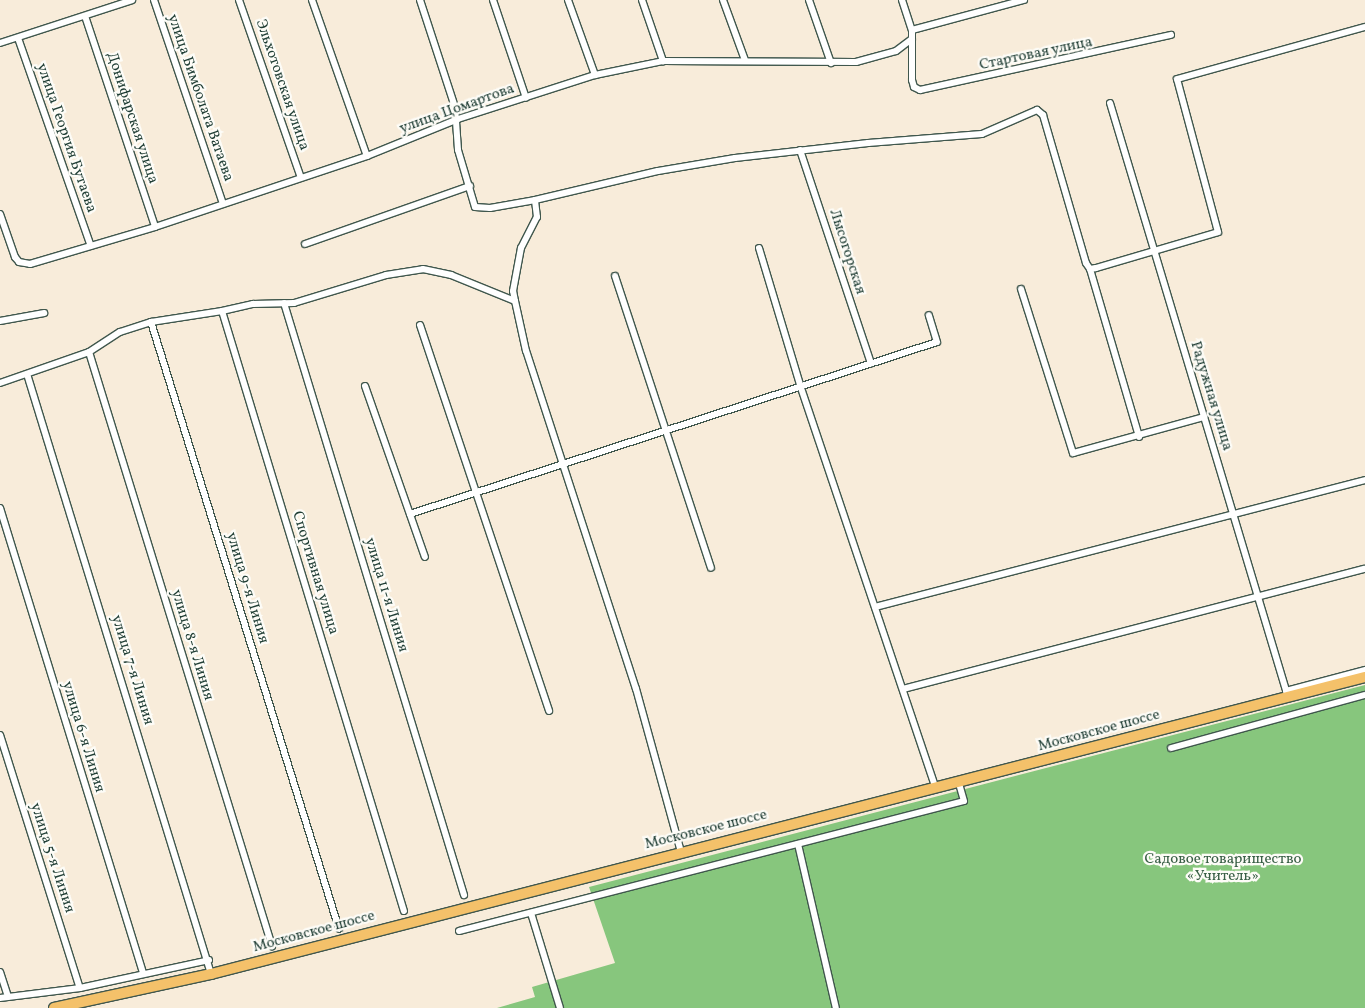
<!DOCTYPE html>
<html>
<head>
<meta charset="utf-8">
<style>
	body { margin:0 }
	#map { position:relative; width:1365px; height:1008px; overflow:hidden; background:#f8ecda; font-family:Vollkorn,serif }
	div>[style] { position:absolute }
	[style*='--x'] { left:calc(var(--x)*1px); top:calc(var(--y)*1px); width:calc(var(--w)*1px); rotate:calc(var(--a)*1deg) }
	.green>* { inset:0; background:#87c67d }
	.roads { filter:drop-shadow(1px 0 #40574d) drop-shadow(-1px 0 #40574d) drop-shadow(0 1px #40574d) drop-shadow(0 -1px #40574d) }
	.minor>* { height:6px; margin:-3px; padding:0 3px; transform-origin:3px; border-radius:3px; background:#fff }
	.trunk>* { height:10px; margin:-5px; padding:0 5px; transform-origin:5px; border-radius:5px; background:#f4c16a }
	span { translate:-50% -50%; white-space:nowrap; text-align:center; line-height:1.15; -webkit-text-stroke:4.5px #fdfcf7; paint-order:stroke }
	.street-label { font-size:15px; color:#1f3d34 }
	.park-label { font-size:15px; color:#395f46 }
</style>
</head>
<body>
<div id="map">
	<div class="green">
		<div style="clip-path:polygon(1365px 685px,1365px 1008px,497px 1008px,535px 997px,532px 987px,615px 963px,589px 887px)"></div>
	</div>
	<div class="roads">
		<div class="minor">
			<div style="--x:154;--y:0;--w:215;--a:71.3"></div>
			<div style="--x:239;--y:0;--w:188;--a:70.8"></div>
			<div style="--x:312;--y:0;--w:165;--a:70.6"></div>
			<div style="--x:420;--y:0;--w:113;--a:71.9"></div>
			<div style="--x:455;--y:107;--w:43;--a:86"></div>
			<div style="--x:458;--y:150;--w:59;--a:73.4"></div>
			<div style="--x:475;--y:207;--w:15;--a:4"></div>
			<div style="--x:490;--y:208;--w:46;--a:-10.1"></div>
			<div style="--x:493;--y:0;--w:103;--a:71.4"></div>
			<div style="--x:568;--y:0;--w:80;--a:70.2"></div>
			<div style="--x:642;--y:0;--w:65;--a:71"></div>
			<div style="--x:723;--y:0;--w:64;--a:69.9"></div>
			<div style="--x:809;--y:0;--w:67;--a:70.8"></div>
			<div style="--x:902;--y:0;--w:32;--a:72"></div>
			<div style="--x:912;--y:30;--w:50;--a:90"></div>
			<div style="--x:912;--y:80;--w:7;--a:74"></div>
			<div style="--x:914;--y:87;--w:7;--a:27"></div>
			<div style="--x:920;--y:90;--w:257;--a:-12.4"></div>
			<div style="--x:85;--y:16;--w:222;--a:71.6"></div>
			<div style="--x:912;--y:30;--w:116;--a:-15"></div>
			<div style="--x:18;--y:38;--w:220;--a:70.7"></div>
			<div style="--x:0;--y:43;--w:139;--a:-18"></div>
			<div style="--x:1110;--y:103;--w:620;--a:73.32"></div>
			<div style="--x:800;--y:150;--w:225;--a:71.6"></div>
			<div style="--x:0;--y:214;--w:46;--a:70.8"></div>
			<div style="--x:15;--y:257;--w:6;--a:51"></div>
			<div style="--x:19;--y:262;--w:11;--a:10"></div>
			<div style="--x:30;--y:264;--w:130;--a:-16.5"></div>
			<div style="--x:155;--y:227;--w:224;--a:-18.5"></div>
			<div style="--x:367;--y:156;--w:98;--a:-22.1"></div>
			<div style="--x:458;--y:119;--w:144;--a:-17.8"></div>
			<div style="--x:595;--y:75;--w:69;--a:-11.6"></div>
			<div style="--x:663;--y:61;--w:193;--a:0.3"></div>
			<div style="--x:856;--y:62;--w:41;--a:-15.4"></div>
			<div style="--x:896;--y:51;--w:20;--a:-37"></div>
			<div style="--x:305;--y:244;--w:175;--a:-19.4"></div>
			<div style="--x:759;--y:248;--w:143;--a:73.3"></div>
			<div style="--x:800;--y:385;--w:425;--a:71.4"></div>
			<div style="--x:1090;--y:269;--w:175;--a:73.7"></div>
			<div style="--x:615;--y:276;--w:307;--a:71.8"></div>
			<div style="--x:1021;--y:289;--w:172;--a:72.4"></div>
			<div style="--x:1073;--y:453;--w:136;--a:-15.4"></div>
			<div style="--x:284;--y:303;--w:619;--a:73.09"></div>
			<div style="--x:222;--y:311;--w:32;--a:-13"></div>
			<div style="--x:253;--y:304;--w:41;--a:-1.4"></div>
			<div style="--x:294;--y:303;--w:96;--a:-16.9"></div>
			<div style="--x:386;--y:275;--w:37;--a:-9"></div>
			<div style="--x:423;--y:269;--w:29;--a:12"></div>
			<div style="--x:451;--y:275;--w:69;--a:22.1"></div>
			<div style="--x:0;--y:321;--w:45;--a:-10.3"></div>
			<div style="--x:151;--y:322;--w:72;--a:-8.8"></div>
			<div style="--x:222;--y:311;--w:627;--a:73.13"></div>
			<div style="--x:420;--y:325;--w:407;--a:71.5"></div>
			<div style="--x:89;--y:352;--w:622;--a:72.88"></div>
			<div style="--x:27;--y:374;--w:628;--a:72.95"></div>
			<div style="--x:0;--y:383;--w:94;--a:-19.2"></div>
			<div style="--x:89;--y:352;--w:37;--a:-33"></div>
			<div style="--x:120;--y:332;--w:33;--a:-18"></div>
			<div style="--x:151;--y:322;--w:635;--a:72.79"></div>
			<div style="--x:365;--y:386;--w:181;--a:70.7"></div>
			<div style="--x:0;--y:508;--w:487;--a:72.9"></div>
			<div style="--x:410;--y:514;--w:554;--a:-18.08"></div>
			<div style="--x:937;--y:342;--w:28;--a:-107"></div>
			<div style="--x:875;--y:607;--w:506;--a:-14.53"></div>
			<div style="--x:903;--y:689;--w:477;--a:-14.6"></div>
			<div style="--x:1286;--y:691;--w:82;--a:-14.9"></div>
			<div style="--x:0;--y:735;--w:265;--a:72.5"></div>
			<div style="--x:1171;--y:748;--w:201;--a:-15.3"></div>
			<div style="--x:798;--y:844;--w:168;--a:77"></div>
			<div style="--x:681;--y:852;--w:169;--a:-105.4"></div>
			<div style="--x:636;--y:689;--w:355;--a:-108"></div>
			<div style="--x:526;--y:351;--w:51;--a:-102.4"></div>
			<div style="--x:515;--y:301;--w:10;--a:-101"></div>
			<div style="--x:513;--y:291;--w:44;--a:-79.5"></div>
			<div style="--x:521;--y:248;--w:35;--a:-63"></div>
			<div style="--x:537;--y:217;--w:17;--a:-97"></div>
			<div style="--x:535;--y:200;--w:126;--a:-13.3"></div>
			<div style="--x:658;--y:171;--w:78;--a:-9.6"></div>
			<div style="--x:735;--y:158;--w:134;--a:-6.4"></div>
			<div style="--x:868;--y:143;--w:114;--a:-4.5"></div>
			<div style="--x:982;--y:134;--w:60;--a:-23.6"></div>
			<div style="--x:1037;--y:110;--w:8;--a:40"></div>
			<div style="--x:1043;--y:115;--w:154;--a:73.8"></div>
			<div style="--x:1086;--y:263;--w:7;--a:56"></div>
			<div style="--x:1090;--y:269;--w:6;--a:-9"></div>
			<div style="--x:1096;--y:268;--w:127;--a:-16.4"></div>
			<div style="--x:1218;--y:232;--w:158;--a:-105"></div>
			<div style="--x:1177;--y:79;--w:195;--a:-15.5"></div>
			<div style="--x:531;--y:913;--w:99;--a:73"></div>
			<div style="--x:459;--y:931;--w:521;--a:-14.44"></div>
			<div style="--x:964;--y:801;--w:19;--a:-106"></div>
			<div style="--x:0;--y:972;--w:26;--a:72"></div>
			<div style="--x:0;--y:998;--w:81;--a:-7.1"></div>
			<div style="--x:80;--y:988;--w:132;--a:-12.2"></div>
		</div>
		<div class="trunk">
			<div style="--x:54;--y:1008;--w:161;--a:-12.2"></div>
			<div style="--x:211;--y:974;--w:1192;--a:-14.43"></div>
		</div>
	</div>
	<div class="street-label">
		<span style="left:1036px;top:54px;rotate:-12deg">Стартовая улица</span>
		<span style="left:282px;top:85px;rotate:71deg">Эльхотовская улица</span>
		<span style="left:200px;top:98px;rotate:71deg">улица Бимболата Ватаева</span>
		<span style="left:457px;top:109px;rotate:-20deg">улица Цомартова</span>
		<span style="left:132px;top:118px;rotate:72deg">Донифарская улица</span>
		<span style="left:66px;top:138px;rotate:71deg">улица Георгия Бутаева</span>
		<span style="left:847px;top:252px;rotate:72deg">Лысогорская</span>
		<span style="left:1211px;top:396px;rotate:73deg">Радужная улица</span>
		<span style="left:315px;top:573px;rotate:73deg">Спортивная улица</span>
		<span style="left:247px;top:588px;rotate:73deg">улица 9-я Линия</span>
		<span style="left:386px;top:595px;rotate:73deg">улица 11-я Линия</span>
		<span style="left:192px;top:645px;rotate:73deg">улица 8-я Линия</span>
		<span style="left:132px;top:670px;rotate:73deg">улица 7-я Линия</span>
		<span style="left:1099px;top:731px;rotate:-15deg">Московское шоссе</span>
		<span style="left:83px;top:737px;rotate:73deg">улица 6-я Линия</span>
		<span style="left:706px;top:830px;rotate:-14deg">Московское шоссе</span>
		<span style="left:52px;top:858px;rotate:72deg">улица 5-я Линия</span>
		<span style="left:314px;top:932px;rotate:-15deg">Московское шоссе</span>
	</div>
	<div class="park-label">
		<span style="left:1223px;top:868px">Садовое товарищество<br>«Учитель»</span>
	</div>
</div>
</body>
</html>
